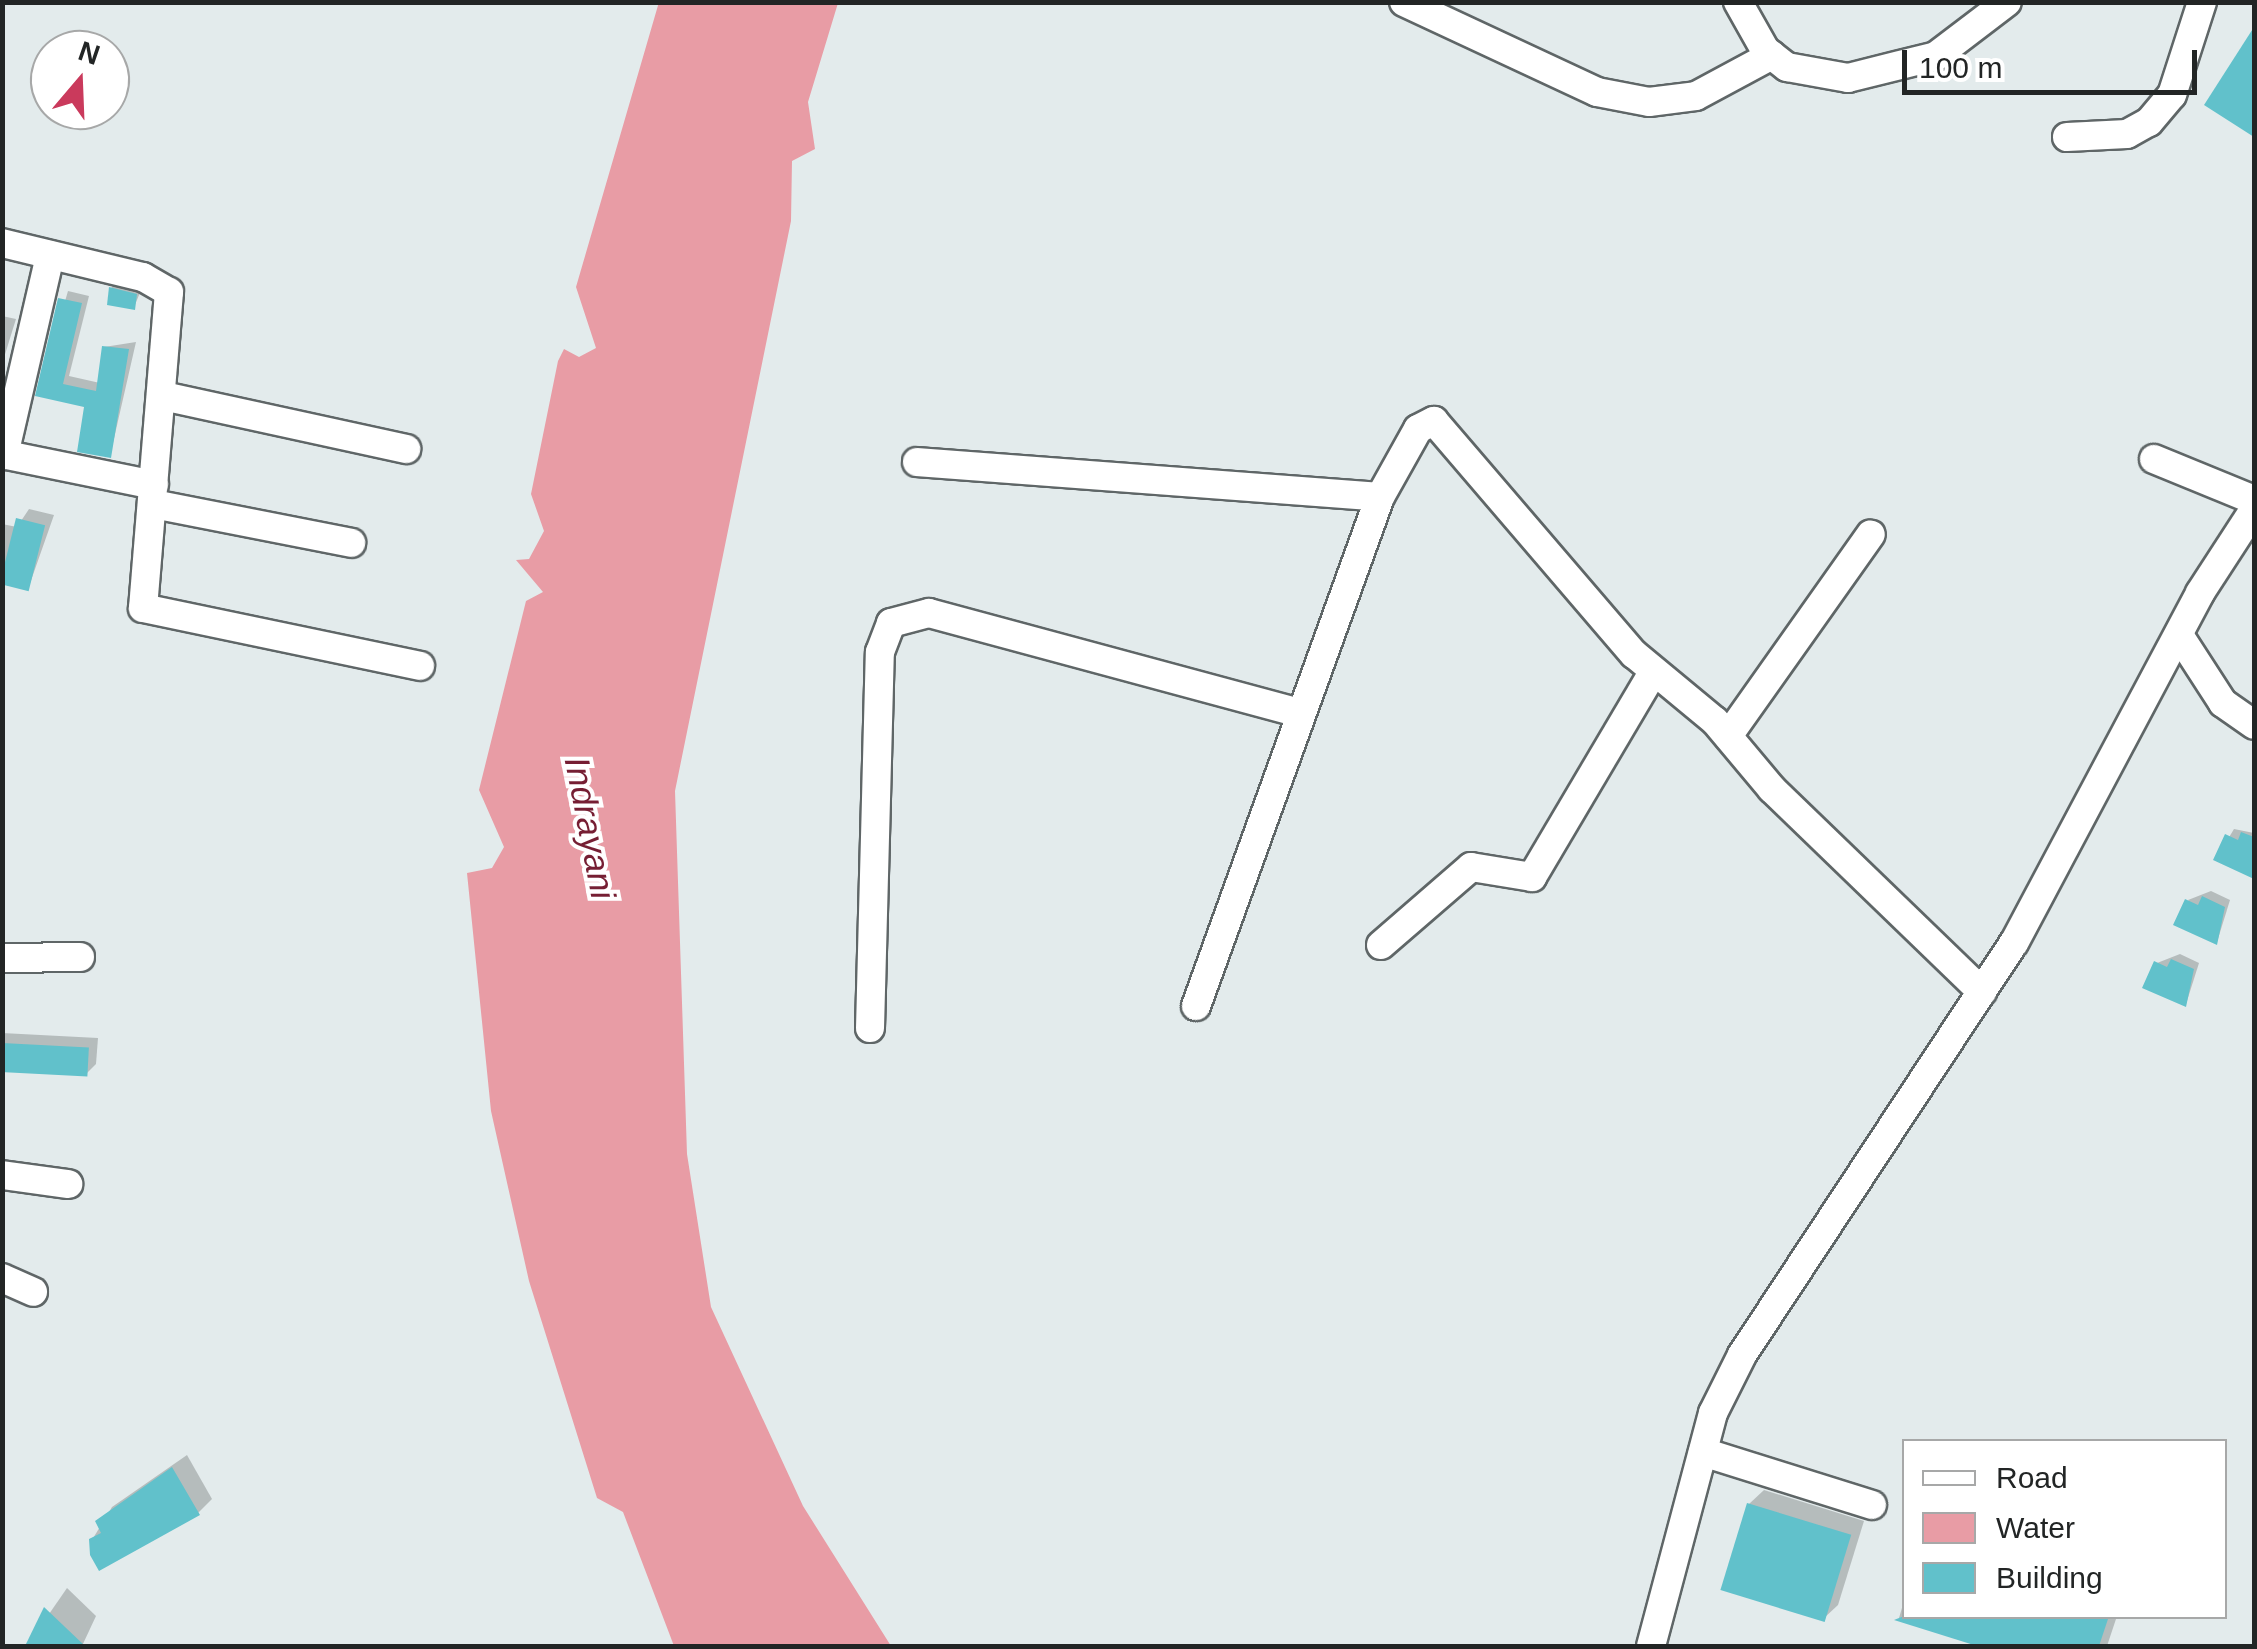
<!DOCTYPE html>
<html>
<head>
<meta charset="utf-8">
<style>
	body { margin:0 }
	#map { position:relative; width:2257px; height:1649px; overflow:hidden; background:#e3ebec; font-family:Arial,sans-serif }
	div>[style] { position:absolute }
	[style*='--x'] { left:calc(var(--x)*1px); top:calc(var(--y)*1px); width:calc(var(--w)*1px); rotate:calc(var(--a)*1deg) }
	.water>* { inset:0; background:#e89ca5 }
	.shadow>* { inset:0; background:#0003 }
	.building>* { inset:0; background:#61c1cb; transform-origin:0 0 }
	.roads { filter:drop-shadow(2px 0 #5f6667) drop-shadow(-2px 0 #5f6667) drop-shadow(0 2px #5f6667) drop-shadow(0 -2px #5f6667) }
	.minor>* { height:28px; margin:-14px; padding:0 14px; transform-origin:14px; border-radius:14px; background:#fff }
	span { translate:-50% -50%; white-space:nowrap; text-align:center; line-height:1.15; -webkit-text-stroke:8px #fff; paint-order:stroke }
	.water-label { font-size:35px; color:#761e33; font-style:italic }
	.frame { position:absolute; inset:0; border:5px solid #222525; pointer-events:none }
	.legend { position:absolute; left:1902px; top:1439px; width:325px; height:180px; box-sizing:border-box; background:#fff; border:2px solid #a7a8a8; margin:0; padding:12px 18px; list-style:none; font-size:30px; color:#222525 }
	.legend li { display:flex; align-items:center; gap:20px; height:50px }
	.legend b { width:50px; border:2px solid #a7a8a8 }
	.north { position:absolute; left:30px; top:30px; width:100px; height:100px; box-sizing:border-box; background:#fff; border:2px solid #a7a8a8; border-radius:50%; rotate:19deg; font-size:28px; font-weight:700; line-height:40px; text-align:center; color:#222525 }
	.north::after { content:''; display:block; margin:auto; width:35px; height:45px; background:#ca3a5c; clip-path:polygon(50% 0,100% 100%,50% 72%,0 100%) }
	.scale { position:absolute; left:1902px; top:50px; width:295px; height:45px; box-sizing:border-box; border:5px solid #222525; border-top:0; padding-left:12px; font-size:30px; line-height:35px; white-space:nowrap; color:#222525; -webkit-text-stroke:8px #fff; paint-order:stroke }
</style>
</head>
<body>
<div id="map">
	<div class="water">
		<div style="clip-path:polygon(659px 2px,838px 3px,808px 102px,815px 149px,792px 161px,791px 221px,675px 791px,687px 1154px,711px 1307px,803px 1506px,891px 1646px,674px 1646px,623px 1512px,597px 1498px,529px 1281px,491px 1111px,467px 873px,492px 868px,504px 847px,479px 790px,526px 601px,543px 592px,516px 560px,529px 559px,544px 531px,531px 494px,558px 361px,564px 349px,579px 357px,596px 348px,576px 287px)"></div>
	</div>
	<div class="shadow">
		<div style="clip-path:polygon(2254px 32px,2254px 134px,2208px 105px)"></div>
		<div style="clip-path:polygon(118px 282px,142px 288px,134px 307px,111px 288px)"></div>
		<div style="clip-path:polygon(68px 291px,89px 296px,69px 376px,100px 383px,104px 347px,136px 342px,110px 456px,87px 405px,38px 394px)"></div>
		<div style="clip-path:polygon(2px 316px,16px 319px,2px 364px)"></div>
		<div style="clip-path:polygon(29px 509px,54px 515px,28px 589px,2px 584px,2px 524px,17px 527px)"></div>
		<div style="clip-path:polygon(2234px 829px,2254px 833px,2254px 877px,2216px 859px)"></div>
		<div style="clip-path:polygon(2211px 891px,2230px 900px,2217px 942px,2188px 900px)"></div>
		<div style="clip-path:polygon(2180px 954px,2199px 963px,2186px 1004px,2157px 963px)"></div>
		<div style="clip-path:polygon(2px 1033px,98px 1038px,96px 1064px,86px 1074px,2px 1069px)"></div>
		<div style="clip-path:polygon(187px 1455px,212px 1499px,198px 1513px,92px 1540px,112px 1507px)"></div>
		<div style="clip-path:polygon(1764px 1490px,1864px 1521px,1838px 1605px,1823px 1619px,1749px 1504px)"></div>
		<div style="clip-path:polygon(67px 1588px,96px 1616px,82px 1646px,27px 1646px)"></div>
		<div style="clip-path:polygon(1904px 1601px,1904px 1616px,2117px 1616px,2107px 1646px,1985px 1646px,1899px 1618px)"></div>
	</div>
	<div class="building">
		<div style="clip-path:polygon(2254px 27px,2254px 137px,2204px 105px)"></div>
		<div style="clip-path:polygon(109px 287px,137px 294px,135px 310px,107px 305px)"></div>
		<div style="clip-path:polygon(58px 298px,82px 303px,63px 384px,96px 391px,102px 346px,129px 349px,111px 458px,77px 452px,84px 407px,35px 396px)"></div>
		<div style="left:16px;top:518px;width:30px;height:68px;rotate:14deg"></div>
		<div style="clip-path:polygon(2241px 832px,2254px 837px,2254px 879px,2213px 860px,2225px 834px,2238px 840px)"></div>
		<div style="clip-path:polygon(2202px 896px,2225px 907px,2217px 945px,2173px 925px,2185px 899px,2198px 905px)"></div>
		<div style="clip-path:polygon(2171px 959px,2194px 969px,2186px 1007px,2142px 988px,2154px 961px,2167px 967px)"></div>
		<div style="left:2px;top:1043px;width:87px;height:29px;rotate:3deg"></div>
		<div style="clip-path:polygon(172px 1467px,200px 1515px,99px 1571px,90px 1555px,89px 1539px,101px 1533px,95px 1521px)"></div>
		<div style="left:1747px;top:1503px;width:109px;height:91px;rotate:17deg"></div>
		<div style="clip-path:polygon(44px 1607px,85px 1646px,25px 1646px)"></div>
		<div style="clip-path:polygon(1904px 1616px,2109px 1616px,2099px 1646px,1977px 1646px,1894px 1620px)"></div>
	</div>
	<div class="roads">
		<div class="minor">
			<div style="--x:1404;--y:2;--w:213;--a:25"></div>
			<div style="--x:1597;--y:92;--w:53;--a:10.9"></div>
			<div style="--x:1649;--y:102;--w:47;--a:-7.3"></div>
			<div style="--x:1696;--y:96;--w:86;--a:-28.3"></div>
			<div style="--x:1738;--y:2;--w:55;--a:60.6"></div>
			<div style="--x:1765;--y:50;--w:28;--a:38"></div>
			<div style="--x:1787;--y:67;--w:62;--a:10.2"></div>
			<div style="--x:1848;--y:78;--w:91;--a:-14"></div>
			<div style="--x:1936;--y:56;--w:89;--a:-37.3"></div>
			<div style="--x:2067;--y:137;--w:60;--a:-2.9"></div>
			<div style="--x:2127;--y:134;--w:25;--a:-29"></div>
			<div style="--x:2149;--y:122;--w:35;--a:-50"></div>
			<div style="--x:2172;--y:95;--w:98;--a:-72.1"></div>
			<div style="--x:2;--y:243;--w:145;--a:13.6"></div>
			<div style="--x:143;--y:277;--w:30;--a:30"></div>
			<div style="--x:169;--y:292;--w:317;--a:94.7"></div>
			<div style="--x:143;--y:608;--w:283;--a:11.8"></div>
			<div style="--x:163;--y:396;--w:249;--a:12.3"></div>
			<div style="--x:2;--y:454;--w:155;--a:11.5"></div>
			<div style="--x:4;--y:455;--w:205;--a:-77"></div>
			<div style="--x:2154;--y:459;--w:108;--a:22.3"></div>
			<div style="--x:917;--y:462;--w:464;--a:4.3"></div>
			<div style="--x:1380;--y:497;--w:78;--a:-60.8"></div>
			<div style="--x:1418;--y:429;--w:18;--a:-27"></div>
			<div style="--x:1434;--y:421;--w:307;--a:49.4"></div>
			<div style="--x:1634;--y:654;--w:105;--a:39.6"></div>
			<div style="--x:1715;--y:721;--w:89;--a:50"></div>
			<div style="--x:1772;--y:789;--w:292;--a:44"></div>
			<div style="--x:153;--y:504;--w:202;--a:11.1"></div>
			<div style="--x:2179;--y:635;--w:81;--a:57.1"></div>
			<div style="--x:2223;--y:703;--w:38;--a:35"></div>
			<div style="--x:1728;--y:736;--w:247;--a:-54.7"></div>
			<div style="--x:1381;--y:945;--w:119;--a:-40.9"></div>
			<div style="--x:1471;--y:867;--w:62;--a:9.3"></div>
			<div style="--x:1532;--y:877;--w:238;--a:-59.4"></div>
			<div style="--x:2;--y:958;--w:78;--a:-0.7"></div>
			<div style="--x:1196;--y:1006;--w:541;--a:-70.13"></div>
			<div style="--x:870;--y:1028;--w:376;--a:-88.5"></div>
			<div style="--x:880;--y:652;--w:31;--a:-69"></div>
			<div style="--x:891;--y:623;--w:39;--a:-15"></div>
			<div style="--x:929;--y:613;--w:381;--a:15.1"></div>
			<div style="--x:2;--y:1175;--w:67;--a:7.8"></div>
			<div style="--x:2;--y:1278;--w:34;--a:24"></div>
			<div style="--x:1703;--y:1452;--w:177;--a:17.4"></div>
			<div style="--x:1651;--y:1646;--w:241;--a:-75.1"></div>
			<div style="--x:1713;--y:1413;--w:65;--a:-63.4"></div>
			<div style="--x:1742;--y:1355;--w:494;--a:-56.6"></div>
			<div style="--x:2014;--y:943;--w:396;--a:-62"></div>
			<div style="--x:2200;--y:593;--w:99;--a:-57"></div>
		</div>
	</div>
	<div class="water-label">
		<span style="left:590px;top:828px;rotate:79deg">Indrayani</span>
	</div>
	<div class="frame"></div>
	<ul class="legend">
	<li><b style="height:12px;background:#fff"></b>Road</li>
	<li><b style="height:28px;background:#e89ca5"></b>Water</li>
	<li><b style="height:28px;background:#61c1cb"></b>Building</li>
	</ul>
	<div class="north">N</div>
	<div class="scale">100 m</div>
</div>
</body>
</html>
